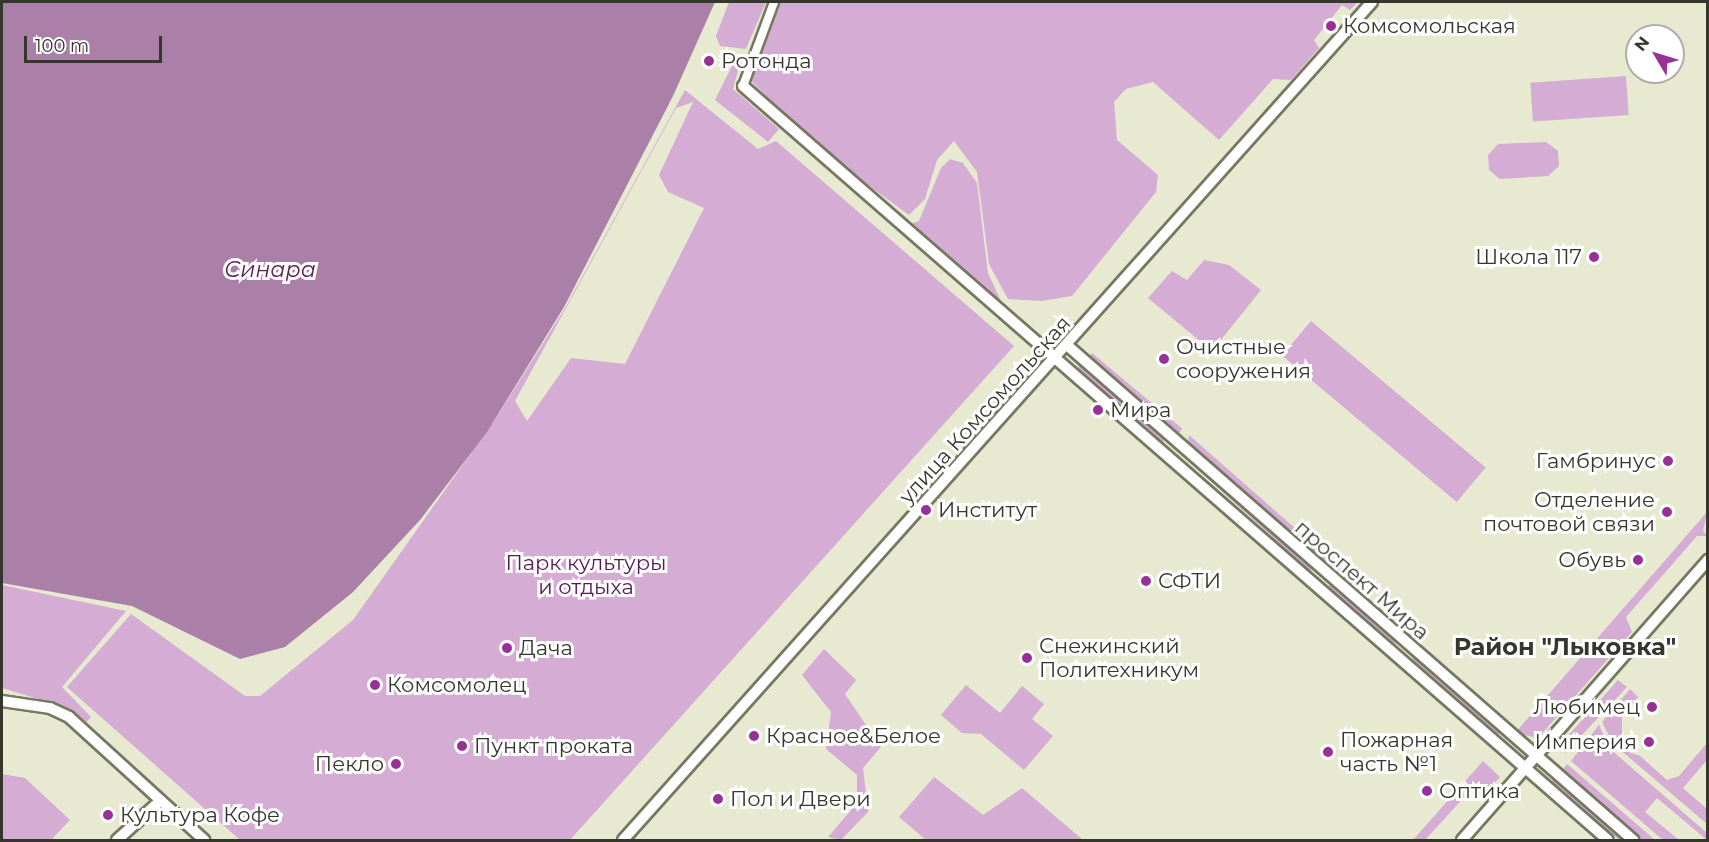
<!DOCTYPE html>
<html>
<head>
<meta charset="utf-8">
<style>
	body { margin:0 }
	#map { position:relative; width:1709px; height:842px; overflow:hidden; background:#e7e9d1; font-family:Montserrat,sans-serif }
	div>[style] { position:absolute }
	[style*='--x'] { left:calc(var(--x)*1px); top:calc(var(--y)*1px); width:calc(var(--w)*1px); rotate:calc(var(--a)*1deg) }
	.green>* { inset:0; background:#d5acd3; transform-origin:0 0 }
	.water>* { inset:0; background:#aa7fa8 }
	.roads { filter:drop-shadow(2px 0 #767862) drop-shadow(-2px 0 #767862) drop-shadow(0 2px #767862) drop-shadow(0 -2px #767862) }
	.street>* { height:8px; margin:-4px; padding:0 4px; transform-origin:4px; border-radius:4px; background:#fff }
	.secondary>* { height:10px; margin:-5px; padding:0 5px; transform-origin:5px; border-radius:5px; background:#fff }
	.dots>* { width:16px; height:16px; translate:-50% -50%; box-sizing:border-box; border:3px solid #fff; border-radius:50% }
	span { translate:-50% -50%; white-space:nowrap; text-align:center; line-height:1.15; -webkit-text-stroke:6px #fff; paint-order:stroke }
	.poi-label { font-size:21px; color:#35362c }
	.left { translate:0 -50%; text-align:left }
	.right { translate:-100% -50%; text-align:right }
	.street-label { font-size:21px; color:#35362c }
	.park-label { font-size:21px; color:#521c51 }
	.water-label { font-size:22px; color:#5a255a; font-style:italic }
	.quarter-label { font-size:24px; color:#35362c; font-weight:700 }
	.frame { position:absolute; inset:0; border:3px solid #35362c; pointer-events:none }
	.north { position:absolute; left:1625px; top:24px; width:60px; height:60px; box-sizing:border-box; background:#fff; border:2px solid #aeafab; border-radius:50%; rotate:308deg; font-size:16px; font-weight:700; line-height:24px; text-align:center; color:#35362c }
	.north::after { content:''; display:block; margin:auto; width:21px; height:27px; background:#973197; clip-path:polygon(50% 0,100% 100%,50% 72%,0 100%) }
	.scale { position:absolute; left:24px; top:36px; width:138px; height:27px; box-sizing:border-box; border:3px solid #35362c; border-top:0; padding-left:8px; font-size:18px; line-height:21px; white-space:nowrap; color:#35362c; -webkit-text-stroke:4px #fff; paint-order:stroke }
</style>
</head>
<body>
<div id="map">
	<div class="green">
		<div style="clip-path:polygon(729px 2px,766px 2px,746px 49px,720px 46px,716px 36px)"></div>
		<div style="clip-path:polygon(781px 2px,1358px 2px,1350px 10px,1342px 5px,1314px 40px,1319px 48px,1291px 80px,1273px 79px,1219px 140px,1153px 82px,1126px 89px,1114px 102px,1117px 140px,1158px 175px,1156px 192px,1072px 296px,1041px 301px,1008px 299px,989px 264px,977px 172px,954px 141px,937px 160px,925px 199px,909px 215px,824px 153px,750px 80px)"></div>
		<div style="clip-path:polygon(736px 58px,741px 59px,733px 89px,779px 129px,768px 142px,715px 100px)"></div>
		<div style="left:1626px;top:76px;width:39px;height:96px;rotate:86deg"></div>
		<div style="clip-path:polygon(evenodd,685px 90px,758px 149px,776px 141px,1014px 346px,570px 840px,240px 840px,67px 687px,131px 614px,245px 696px,260px 696px,353px 620px,498px 415px,564px 310px,685px 90px,693px 102px,659px 175px,668px 192px,704px 208px,625px 364px,571px 358px,527px 421px,515px 401px,676px 108px,693px 102px)"></div>
		<div style="clip-path:polygon(1546px 142px,1558px 151px,1559px 166px,1548px 176px,1500px 179px,1489px 170px,1488px 155px,1498px 144px)"></div>
		<div style="clip-path:polygon(950px 159px,963px 163px,977px 183px,988px 273px,1005px 310px,904px 226px,919px 221px,941px 168px)"></div>
		<div style="clip-path:polygon(1204px 260px,1229px 265px,1261px 290px,1212px 351px,1148px 298px,1172px 271px,1187px 280px)"></div>
		<div style="left:1311px;top:321px;width:228px;height:45px;rotate:40deg"></div>
		<div style="left:1092px;top:353px;width:118px;height:6px;rotate:40deg"></div>
		<div style="left:1080px;top:365px;width:113px;height:4px;rotate:41deg"></div>
		<div style="clip-path:polygon(1189px 435px,1346px 573px,1337px 575px,1188px 443px)"></div>
		<div style="clip-path:polygon(1182px 455px,1312px 568px,1310px 571px)"></div>
		<div style="clip-path:polygon(1707px 512px,1703px 531px,1707px 536px,1697px 536px,1626px 617px,1632px 632px,1538px 738px,1515px 733px)"></div>
		<div style="left:1330px;top:584px;width:88px;height:4px;rotate:40deg"></div>
		<div style="clip-path:polygon(2px 585px,126px 611px,62px 687px,91px 717px,83px 726px,51px 703px,2px 688px)"></div>
		<div style="clip-path:polygon(824px 649px,856px 680px,845px 694px,881px 747px,863px 768px,868px 812px,841px 840px,828px 837px,857px 803px,857px 775px,826px 749px,831px 712px,802px 675px)"></div>
		<div style="clip-path:polygon(1414px 657px,1500px 732px,1498px 735px,1411px 660px)"></div>
		<div style="clip-path:polygon(1618px 680px,1627px 687px,1565px 753px,1558px 747px)"></div>
		<div style="clip-path:polygon(966px 685px,1000px 713px,1022px 686px,1044px 704px,1032px 719px,1053px 736px,1024px 770px,981px 734px,962px 733px,941px 715px)"></div>
		<div style="clip-path:polygon(1630px 689px,1638px 697px,1622px 716px,1622px 743px,1613px 744px,1602px 722px)"></div>
		<div style="clip-path:polygon(1599px 725px,1610px 749px,1707px 833px,1707px 840px,1657px 798px,1645px 812px,1679px 840px,1663px 840px,1571px 761px)"></div>
		<div style="clip-path:polygon(1707px 743px,1707px 760px,1683px 788px,1707px 809px,1707px 824px,1618px 748px,1640px 756px,1667px 780px,1679px 776px)"></div>
		<div style="clip-path:polygon(1483px 761px,1500px 777px,1486px 793px,1467px 794px,1425px 840px,1413px 840px)"></div>
		<div style="clip-path:polygon(1567px 764px,1655px 840px,1641px 840px,1561px 772px)"></div>
		<div style="clip-path:polygon(2px 774px,25px 778px,70px 820px,51px 840px,2px 840px)"></div>
		<div style="clip-path:polygon(934px 777px,983px 815px,1022px 788px,1083px 840px,926px 840px,899px 817px)"></div>
		<div style="clip-path:polygon(1555px 778px,1627px 840px,1619px 840px,1552px 781px)"></div>
	</div>
	<div class="water">
		<div style="clip-path:polygon(2px 2px,715px 2px,673px 96px,564px 307px,487px 432px,420px 520px,353px 592px,285px 647px,240px 659px,132px 606px,2px 583px)"></div>
	</div>
	<div class="roads">
		<div class="street">
			<div style="--x:743;--y:86;--w:90;--a:-69.7"></div>
		</div>
		<div class="secondary">
			<div style="--x:743;--y:86;--w:1147;--a:41.08"></div>
			<div style="--x:1068;--y:346;--w:751;--a:41.16"></div>
			<div style="--x:2;--y:701;--w:49;--a:8.3"></div>
			<div style="--x:50;--y:708;--w:21;--a:25"></div>
			<div style="--x:69;--y:717;--w:183;--a:42.3"></div>
			<div style="--x:117;--y:840;--w:58;--a:-42.2"></div>
			<div style="--x:623;--y:840;--w:1124;--a:-48.21"></div>
			<div style="--x:1462;--y:840;--w:373;--a:-48.7"></div>
		</div>
	</div>
	<div class="dots">
		<div style="left:1331px;top:26px;background:#973197"></div>
		<div style="left:709px;top:61px;background:#973197"></div>
		<div style="left:1594px;top:257px;background:#973197"></div>
		<div style="left:1164px;top:359px;background:#973197"></div>
		<div style="left:1098px;top:410px;background:#973197"></div>
		<div style="left:1668px;top:461px;background:#973197"></div>
		<div style="left:926px;top:510px;background:#973197"></div>
		<div style="left:1667px;top:512px;background:#973197"></div>
		<div style="left:1638px;top:560px;background:#973197"></div>
		<div style="left:1146px;top:581px;background:#973197"></div>
		<div style="left:507px;top:648px;background:#973197"></div>
		<div style="left:1027px;top:658px;background:#973197"></div>
		<div style="left:375px;top:685px;background:#973197"></div>
		<div style="left:1652px;top:707px;background:#973197"></div>
		<div style="left:754px;top:736px;background:#973197"></div>
		<div style="left:1649px;top:742px;background:#973197"></div>
		<div style="left:462px;top:746px;background:#973197"></div>
		<div style="left:1328px;top:752px;background:#973197"></div>
		<div style="left:396px;top:764px;background:#973197"></div>
		<div style="left:1427px;top:791px;background:#973197"></div>
		<div style="left:718px;top:799px;background:#973197"></div>
		<div style="left:108px;top:815px;background:#973197"></div>
	</div>
	<div class="poi-label">
		<span class="left" style="left:1343px;top:26px">Комсомольская</span>
		<span class="left" style="left:721px;top:61px">Ротонда</span>
		<span class="right" style="left:1582px;top:257px">Школа 117</span>
		<span class="left" style="left:1176px;top:359px">Очистные<br>сооружения</span>
		<span class="left" style="left:1110px;top:410px">Мира</span>
		<span class="right" style="left:1656px;top:461px">Гамбринус</span>
		<span class="right" style="left:1655px;top:512px">Отделение<br>почтовой связи</span>
		<span class="left" style="left:938px;top:510px">Институт</span>
		<span class="right" style="left:1626px;top:560px">Обувь</span>
		<span class="left" style="left:1158px;top:581px">СФТИ</span>
		<span class="left" style="left:1039px;top:658px">Снежинский<br>Политехникум</span>
		<span class="left" style="left:519px;top:648px">Дача</span>
		<span class="left" style="left:387px;top:685px">Комсомолец</span>
		<span class="right" style="left:1640px;top:707px">Любимец</span>
		<span class="left" style="left:766px;top:736px">Красное&amp;Белое</span>
		<span class="left" style="left:1340px;top:752px">Пожарная<br>часть №1</span>
		<span class="right" style="left:1637px;top:742px">Империя</span>
		<span class="left" style="left:474px;top:746px">Пункт проката</span>
		<span class="right" style="left:384px;top:764px">Пекло</span>
		<span class="left" style="left:1439px;top:791px">Оптика</span>
		<span class="left" style="left:730px;top:799px">Пол и Двери</span>
		<span class="left" style="left:120px;top:815px">Культура Кофе</span>
	</div>
	<div class="street-label">
		<span style="left:985px;top:410px;rotate:-48deg">улица Комсомольская</span>
		<span style="left:1362px;top:580px;rotate:41deg">проспект Мира</span>
	</div>
	<div class="park-label">
		<span style="left:586px;top:575px">Парк культуры<br>и отдыха</span>
	</div>
	<div class="water-label">
		<span style="left:270px;top:270px">Синара</span>
	</div>
	<div class="quarter-label">
		<span style="left:1565px;top:647px">Район "Лыковка"</span>
	</div>
	<div class="frame"></div>
	<div class="north">N</div>
	<div class="scale">100 m</div>
</div>
</body>
</html>
